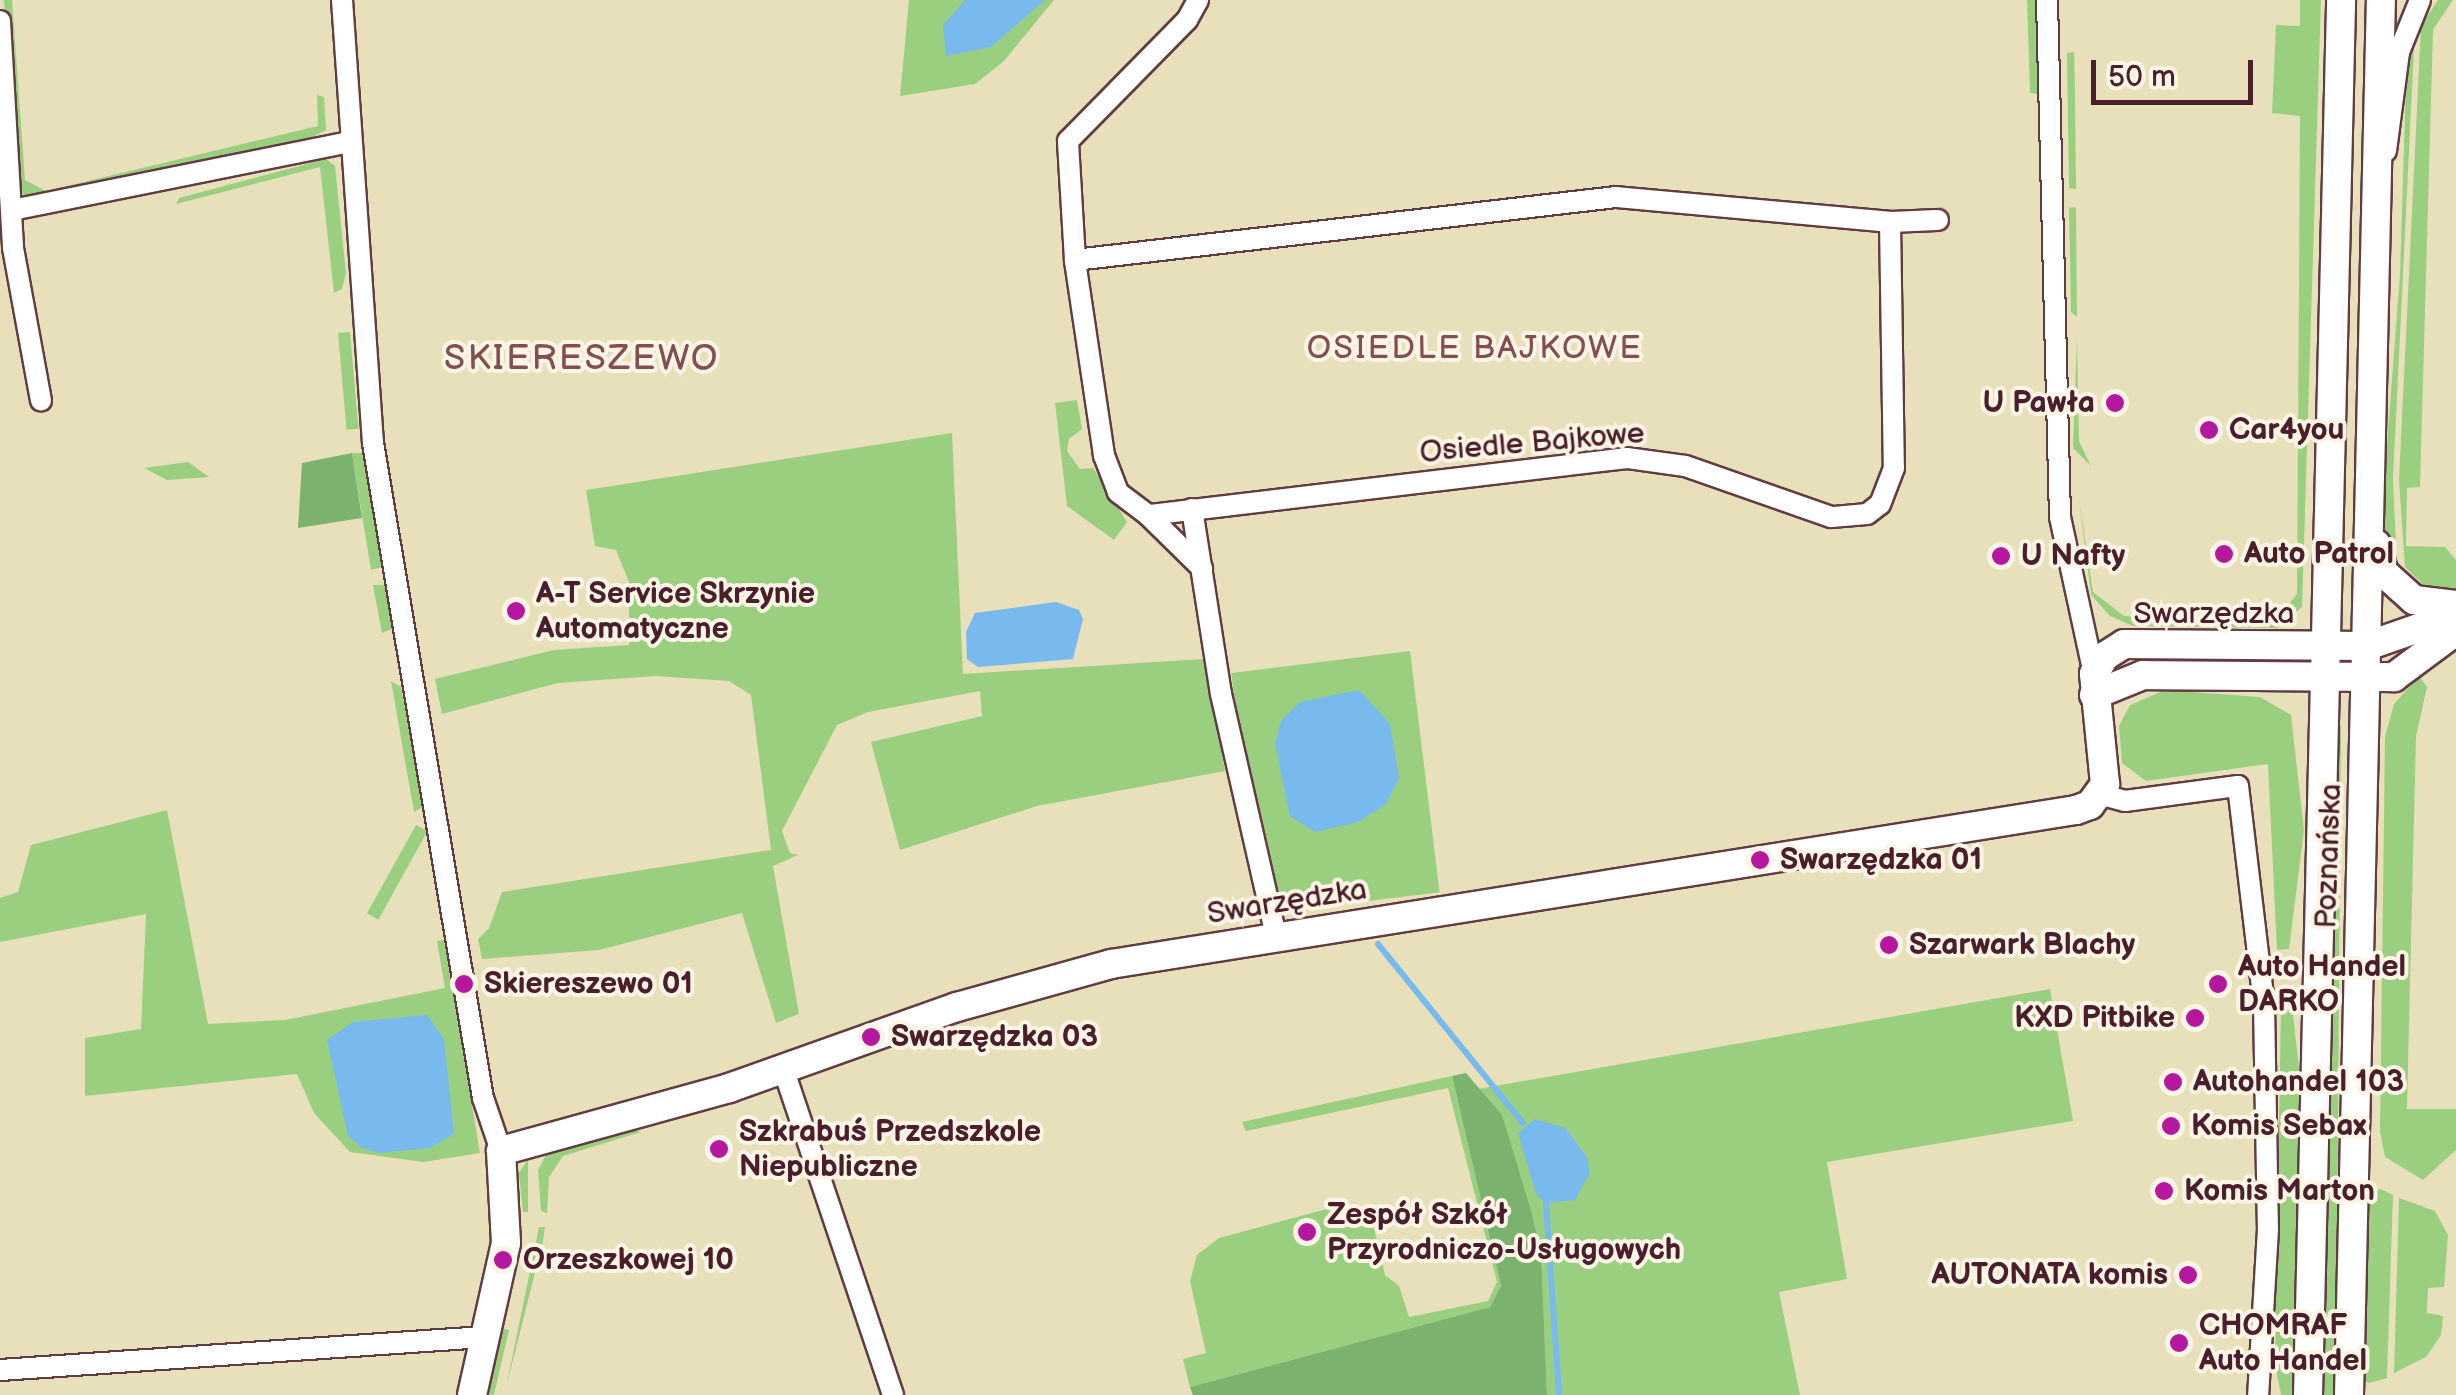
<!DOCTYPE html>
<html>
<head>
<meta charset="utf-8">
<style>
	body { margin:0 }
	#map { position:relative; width:2456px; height:1395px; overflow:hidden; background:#e8e0bb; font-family:"Balsamiq Sans",sans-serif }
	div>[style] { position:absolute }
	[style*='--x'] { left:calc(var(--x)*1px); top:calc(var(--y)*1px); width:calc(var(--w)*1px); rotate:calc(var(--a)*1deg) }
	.green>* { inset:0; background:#9acf80; transform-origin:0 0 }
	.forest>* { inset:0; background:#7bb26e }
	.water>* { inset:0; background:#78baed }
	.stream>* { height:6px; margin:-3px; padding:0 3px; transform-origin:3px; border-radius:3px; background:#78baed }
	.roads { filter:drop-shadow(2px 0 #623c41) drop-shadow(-2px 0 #623c41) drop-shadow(0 2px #623c41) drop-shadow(0 -2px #623c41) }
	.street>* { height:20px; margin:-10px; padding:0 10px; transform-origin:10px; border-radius:10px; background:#fff }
	.secondary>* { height:28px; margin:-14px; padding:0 14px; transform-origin:14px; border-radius:14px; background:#fff }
	.dots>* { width:28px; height:28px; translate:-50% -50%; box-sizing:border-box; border:5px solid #fcf5e5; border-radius:50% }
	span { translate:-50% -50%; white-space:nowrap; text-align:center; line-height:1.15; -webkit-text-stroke:8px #fcf5e5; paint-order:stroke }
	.poi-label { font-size:30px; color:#4a1f2b; font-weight:700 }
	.right { translate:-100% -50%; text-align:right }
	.left { translate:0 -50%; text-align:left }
	.street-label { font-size:30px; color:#4a1f2b }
	.neighbourhood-label { font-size:32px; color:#834e50; letter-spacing:2.5px }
	.quarter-label { font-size:35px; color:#834e50; letter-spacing:2.5px }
	.scale { position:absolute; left:2091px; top:60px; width:162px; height:45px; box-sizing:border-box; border:5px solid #4a1f2b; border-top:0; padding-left:12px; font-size:30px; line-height:35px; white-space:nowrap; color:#4a1f2b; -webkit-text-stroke:8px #fcf5e5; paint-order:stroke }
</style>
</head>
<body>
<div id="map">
	<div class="green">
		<div style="clip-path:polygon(4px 0,12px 0,25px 180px,46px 191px,318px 126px,317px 95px,324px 97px,326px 130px,303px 142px,30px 201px,16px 187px)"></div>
		<div style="clip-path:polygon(909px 0,1054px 0,1004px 61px,975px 84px,900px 96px)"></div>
		<div style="clip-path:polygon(2027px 0,2037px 0,2038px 94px,2030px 93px)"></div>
		<div style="clip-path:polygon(2300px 0,2321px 0,2302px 607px,2277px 628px,2133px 626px,2110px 616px,2091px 595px,2079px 498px,2093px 592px,2124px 616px,2277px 620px,2297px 594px,2300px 116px,2272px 113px,2276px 25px,2300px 26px)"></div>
		<div style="clip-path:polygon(2438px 0,2453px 0,2433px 30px,2420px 487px,2407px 488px,2406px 546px,2445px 547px,2456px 560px,2456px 592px,2430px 591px,2405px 567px,2399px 480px,2421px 26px)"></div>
		<div style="clip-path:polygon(2415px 28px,2393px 479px,2397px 568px,2384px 549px,2381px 523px,2400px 275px,2407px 52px)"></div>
		<div style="clip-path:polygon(2074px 52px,2075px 95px,2076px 189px,2069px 188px,2067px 53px)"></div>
		<div style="clip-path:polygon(326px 159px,335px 166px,346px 273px,342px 289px,334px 293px,320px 167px,176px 204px,179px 198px)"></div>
		<div style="clip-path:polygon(2076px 207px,2077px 314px,2077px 317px,2071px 312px,2069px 208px)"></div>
		<div style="left:350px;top:332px;width:97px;height:12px;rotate:85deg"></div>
		<div style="clip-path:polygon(2077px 338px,2079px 441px,2091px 466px,2073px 448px)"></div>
		<div style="clip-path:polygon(1077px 400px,1082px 429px,1069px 439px,1067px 451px,1080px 469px,1093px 468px,1127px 522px,1114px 540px,1067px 506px,1055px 403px)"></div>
		<div style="clip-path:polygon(952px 433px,963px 674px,1204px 659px,1225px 771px,1037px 806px,900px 850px,871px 742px,982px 716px,980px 691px,868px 712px,837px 725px,782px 831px,790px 853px,798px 855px,773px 866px,799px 1014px,776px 1023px,742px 913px,599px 950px,482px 959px,478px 939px,489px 928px,502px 892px,771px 850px,751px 695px,729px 681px,656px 676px,558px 683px,442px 714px,435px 679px,554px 650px,629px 645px,629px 582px,616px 550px,595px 546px,586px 490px)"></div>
		<div style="clip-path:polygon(352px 453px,365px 453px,382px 567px,371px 570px)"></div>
		<div style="clip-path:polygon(188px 462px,209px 477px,167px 480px,144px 468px)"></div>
		<div style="clip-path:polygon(373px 585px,385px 585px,392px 629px,382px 633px)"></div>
		<div style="left:1410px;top:651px;width:243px;height:180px;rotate:83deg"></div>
		<div style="clip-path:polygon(2419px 676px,2427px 687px,2416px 736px,2407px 1109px,2456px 1109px,2456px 1150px,2423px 1180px,2385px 1157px,2380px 1131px,2385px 737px,2394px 704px)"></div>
		<div style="clip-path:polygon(391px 681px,401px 687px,423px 807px,414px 812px)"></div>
		<div style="clip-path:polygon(2165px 690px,2260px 697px,2291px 715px,2304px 830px,2289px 949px,2277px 950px,2268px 764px,2146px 781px,2122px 763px,2119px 726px,2130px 705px)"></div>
		<div style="clip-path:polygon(2341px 725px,2336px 1395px,2320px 1395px,2336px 726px)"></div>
		<div style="clip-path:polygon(167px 810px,208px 1024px,285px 1020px,445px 988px,437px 941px,444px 940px,480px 1153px,423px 1162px,350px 1152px,314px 1113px,297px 1074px,85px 1096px,85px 1038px,141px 1029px,146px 914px,0 942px,0 898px,18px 892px,31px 845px)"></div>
		<div style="left:416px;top:825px;width:13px;height:101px;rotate:29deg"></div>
		<div style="clip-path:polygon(2050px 989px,2073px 1121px,1827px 1162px,1847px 1279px,1779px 1292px,1800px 1395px,1547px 1395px,1541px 1251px,1532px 1214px,1478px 1089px)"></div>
		<div style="clip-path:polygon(2281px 1004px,2292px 1005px,2301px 1087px,2294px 1395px,2281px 1395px,2275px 1364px)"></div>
		<div style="clip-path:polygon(1452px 1076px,1501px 1286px,1490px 1307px,1190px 1387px,1183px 1359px,1206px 1353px,1190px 1281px,1197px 1255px,1219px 1238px,1334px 1207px,1362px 1208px,1371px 1215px,1385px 1275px,1399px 1286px,1409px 1317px,1488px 1301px,1497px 1282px,1448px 1088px,1246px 1131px,1242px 1122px)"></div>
		<div style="clip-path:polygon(635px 1130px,641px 1132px,563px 1156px,549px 1177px,547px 1213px,541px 1211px,538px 1170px,546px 1155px)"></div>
		<div style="clip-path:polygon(528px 1159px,528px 1212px,523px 1212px,519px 1173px)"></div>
		<div style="clip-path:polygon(2380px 1189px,2393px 1195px,2387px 1378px,2369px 1383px,2362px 1379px,2367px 1195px)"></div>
		<div style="clip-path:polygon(2399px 1198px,2435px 1211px,2448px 1235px,2444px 1287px,2428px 1288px,2427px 1313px,2443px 1316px,2441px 1335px,2426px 1357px,2394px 1373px)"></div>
		<div style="clip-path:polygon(539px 1227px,545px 1227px,543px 1241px,506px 1388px)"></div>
		<div style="left:509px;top:1330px;width:67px;height:9px;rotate:103deg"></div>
	</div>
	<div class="forest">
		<div style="clip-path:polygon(352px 453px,362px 518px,298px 528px,302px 463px)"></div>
		<div style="clip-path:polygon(1466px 1073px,1502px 1115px,1532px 1214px,1541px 1251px,1547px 1395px,1193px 1395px,1190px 1387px,1490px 1307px,1501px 1286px,1452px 1076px)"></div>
	</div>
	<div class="water">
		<div style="clip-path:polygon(965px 0,1045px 0,991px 47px,946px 56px,943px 25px)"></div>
		<div style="clip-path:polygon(1056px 602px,1079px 610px,1083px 619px,1073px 659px,978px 667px,967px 659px,966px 632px,975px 613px)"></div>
		<div style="clip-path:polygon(1359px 690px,1390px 724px,1399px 778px,1386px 804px,1358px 822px,1315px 832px,1290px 816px,1275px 744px,1281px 721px,1300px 702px)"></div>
		<div style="clip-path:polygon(427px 1015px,444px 1039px,454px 1134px,430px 1148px,378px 1153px,362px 1148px,348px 1136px,327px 1040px,353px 1022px)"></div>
		<div style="clip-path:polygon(1535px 1119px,1565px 1128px,1587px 1157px,1590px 1173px,1575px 1200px,1546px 1203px,1536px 1194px,1518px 1133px)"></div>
	</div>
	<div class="stream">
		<div style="--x:1378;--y:944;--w:230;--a:51"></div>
		<div style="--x:1546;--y:1203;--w:192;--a:86.1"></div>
	</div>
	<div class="roads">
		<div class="street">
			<div style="--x:342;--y:0;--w:444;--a:86"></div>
			<div style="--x:373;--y:443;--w:664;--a:80.47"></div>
			<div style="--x:483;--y:1098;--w:56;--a:71.2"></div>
			<div style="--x:2047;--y:0;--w:517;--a:88.56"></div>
			<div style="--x:2060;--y:517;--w:161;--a:77.8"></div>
			<div style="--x:0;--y:21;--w:227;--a:86.7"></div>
			<div style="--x:13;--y:248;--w:155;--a:79.6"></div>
			<div style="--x:2386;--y:151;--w:100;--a:-82.5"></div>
			<div style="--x:2399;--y:52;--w:56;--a:-68"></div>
			<div style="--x:1616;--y:197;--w:275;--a:5.2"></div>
			<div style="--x:1890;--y:222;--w:246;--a:89.1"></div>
			<div style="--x:1894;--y:468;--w:39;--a:111"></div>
			<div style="--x:1880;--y:504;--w:16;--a:142"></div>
			<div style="--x:1867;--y:514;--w:36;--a:175"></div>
			<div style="--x:1831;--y:517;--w:155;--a:-160.7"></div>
			<div style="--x:1685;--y:466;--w:59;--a:-172.1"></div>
			<div style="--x:1627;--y:458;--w:482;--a:173.2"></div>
			<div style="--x:1148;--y:515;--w:38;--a:-143"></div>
			<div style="--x:1118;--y:492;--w:40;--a:-111"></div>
			<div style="--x:1104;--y:455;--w:197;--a:-98.5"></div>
			<div style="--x:1075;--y:260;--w:545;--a:-6.64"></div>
			<div style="--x:12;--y:210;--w:345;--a:-11.4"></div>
			<div style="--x:1890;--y:222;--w:48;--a:-2.4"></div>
			<div style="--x:1075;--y:260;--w:119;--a:-93.4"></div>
			<div style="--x:1068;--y:141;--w:170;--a:-45.5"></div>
			<div style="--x:1187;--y:20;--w:23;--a:-61"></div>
			<div style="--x:1192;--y:509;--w:187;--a:81.1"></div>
			<div style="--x:1221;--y:694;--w:248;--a:77.2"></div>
			<div style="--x:1148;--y:515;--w:76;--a:44.5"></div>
			<div style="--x:2099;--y:794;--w:27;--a:15"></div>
			<div style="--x:2125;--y:801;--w:114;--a:-7.6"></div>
			<div style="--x:2238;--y:786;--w:220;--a:83.2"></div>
			<div style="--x:2264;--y:1004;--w:225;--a:89"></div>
			<div style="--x:2268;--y:1229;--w:166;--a:93.4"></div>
			<div style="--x:784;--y:1071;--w:342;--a:71.4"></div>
			<div style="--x:0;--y:1370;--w:486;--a:-3.9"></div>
		</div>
		<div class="secondary">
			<div style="--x:2376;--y:544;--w:30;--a:75"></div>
			<div style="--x:2384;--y:573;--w:40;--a:42"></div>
			<div style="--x:2414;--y:600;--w:42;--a:6.8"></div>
			<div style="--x:2094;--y:695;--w:53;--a:-22.2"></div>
			<div style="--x:2143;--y:675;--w:251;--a:0.5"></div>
			<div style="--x:2394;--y:677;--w:77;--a:-36.6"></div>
			<div style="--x:472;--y:1395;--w:156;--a:-77.4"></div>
			<div style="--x:506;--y:1243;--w:92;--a:-93.1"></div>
			<div style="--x:501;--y:1151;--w:237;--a:-15.4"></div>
			<div style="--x:729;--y:1088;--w:242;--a:-19.6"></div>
			<div style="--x:957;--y:1007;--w:160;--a:-15.6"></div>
			<div style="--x:1111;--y:964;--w:977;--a:-9.07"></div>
			<div style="--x:2076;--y:810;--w:15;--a:-20"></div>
			<div style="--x:2090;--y:805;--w:26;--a:-54"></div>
			<div style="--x:2105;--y:784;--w:111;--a:-95.7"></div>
			<div style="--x:2094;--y:674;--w:21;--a:-59"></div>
			<div style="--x:2105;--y:656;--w:22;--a:-32"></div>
			<div style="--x:2124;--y:644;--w:243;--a:0.5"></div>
			<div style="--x:2367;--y:646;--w:94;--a:-19.2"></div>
			<div style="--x:2308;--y:1395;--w:1395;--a:-88.64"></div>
			<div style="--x:2349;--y:1395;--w:1395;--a:-88.69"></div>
		</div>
	</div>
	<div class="dots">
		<div style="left:2115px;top:403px;background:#b5179e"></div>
		<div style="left:2209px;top:430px;background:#b5179e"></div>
		<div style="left:2224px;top:554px;background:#b5179e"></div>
		<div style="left:2001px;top:556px;background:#b5179e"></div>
		<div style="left:516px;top:611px;background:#b5179e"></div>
		<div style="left:1760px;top:860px;background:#b5179e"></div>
		<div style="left:1889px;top:945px;background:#b5179e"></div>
		<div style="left:464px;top:984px;background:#b5179e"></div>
		<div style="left:2218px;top:984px;background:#b5179e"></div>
		<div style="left:2195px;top:1018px;background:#b5179e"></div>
		<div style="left:871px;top:1037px;background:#b5179e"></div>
		<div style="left:2173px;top:1082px;background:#b5179e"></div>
		<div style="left:2171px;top:1126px;background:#b5179e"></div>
		<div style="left:719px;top:1149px;background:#b5179e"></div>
		<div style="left:2164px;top:1191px;background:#b5179e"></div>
		<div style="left:1307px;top:1232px;background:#b5179e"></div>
		<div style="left:503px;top:1260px;background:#b5179e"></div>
		<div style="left:2188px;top:1275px;background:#b5179e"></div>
		<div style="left:2179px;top:1343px;background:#b5179e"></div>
	</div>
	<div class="poi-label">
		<span class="right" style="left:2095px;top:403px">U Pawła</span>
		<span class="left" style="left:2229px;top:430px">Car4you</span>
		<span class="left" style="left:2244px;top:554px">Auto Patrol</span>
		<span class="left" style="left:2021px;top:556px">U Nafty</span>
		<span class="left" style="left:536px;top:611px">A-T Service Skrzynie<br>Automatyczne</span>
		<span class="left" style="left:1780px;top:860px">Swarzędzka 01</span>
		<span class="left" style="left:1909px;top:945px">Szarwark Blachy</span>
		<span class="left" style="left:2238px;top:984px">Auto Handel<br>DARKO</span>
		<span class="left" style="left:484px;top:984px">Skiereszewo 01</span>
		<span class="right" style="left:2175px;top:1018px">KXD Pitbike</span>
		<span class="left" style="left:891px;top:1037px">Swarzędzka 03</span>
		<span class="left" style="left:2193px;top:1082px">Autohandel 103</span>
		<span class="left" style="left:2191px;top:1126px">Komis Sebax</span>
		<span class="left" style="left:739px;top:1149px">Szkrabuś Przedszkole<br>Niepubliczne</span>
		<span class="left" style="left:2184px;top:1191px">Komis Marton</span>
		<span class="left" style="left:1327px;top:1232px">Zespół Szkół<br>Przyrodniczo-Usługowych</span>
		<span class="left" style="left:523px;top:1260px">Orzeszkowej 10</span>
		<span class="right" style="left:2168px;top:1275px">AUTONATA komis</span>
		<span class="left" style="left:2199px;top:1343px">CHOMRAF<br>Auto Handel</span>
	</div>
	<div class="street-label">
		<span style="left:1532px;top:443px;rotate:-5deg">Osiedle Bajkowe</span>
		<span style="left:2214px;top:614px">Swarzędzka</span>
		<span style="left:2329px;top:856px;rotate:-88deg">Poznańska</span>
		<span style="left:1287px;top:902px;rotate:-9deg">Swarzędzka</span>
	</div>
	<div class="neighbourhood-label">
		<span style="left:1475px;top:349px">OSIEDLE BAJKOWE</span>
	</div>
	<div class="quarter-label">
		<span style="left:582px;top:359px">SKIERESZEWO</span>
	</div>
	<div class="scale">50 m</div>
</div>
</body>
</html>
